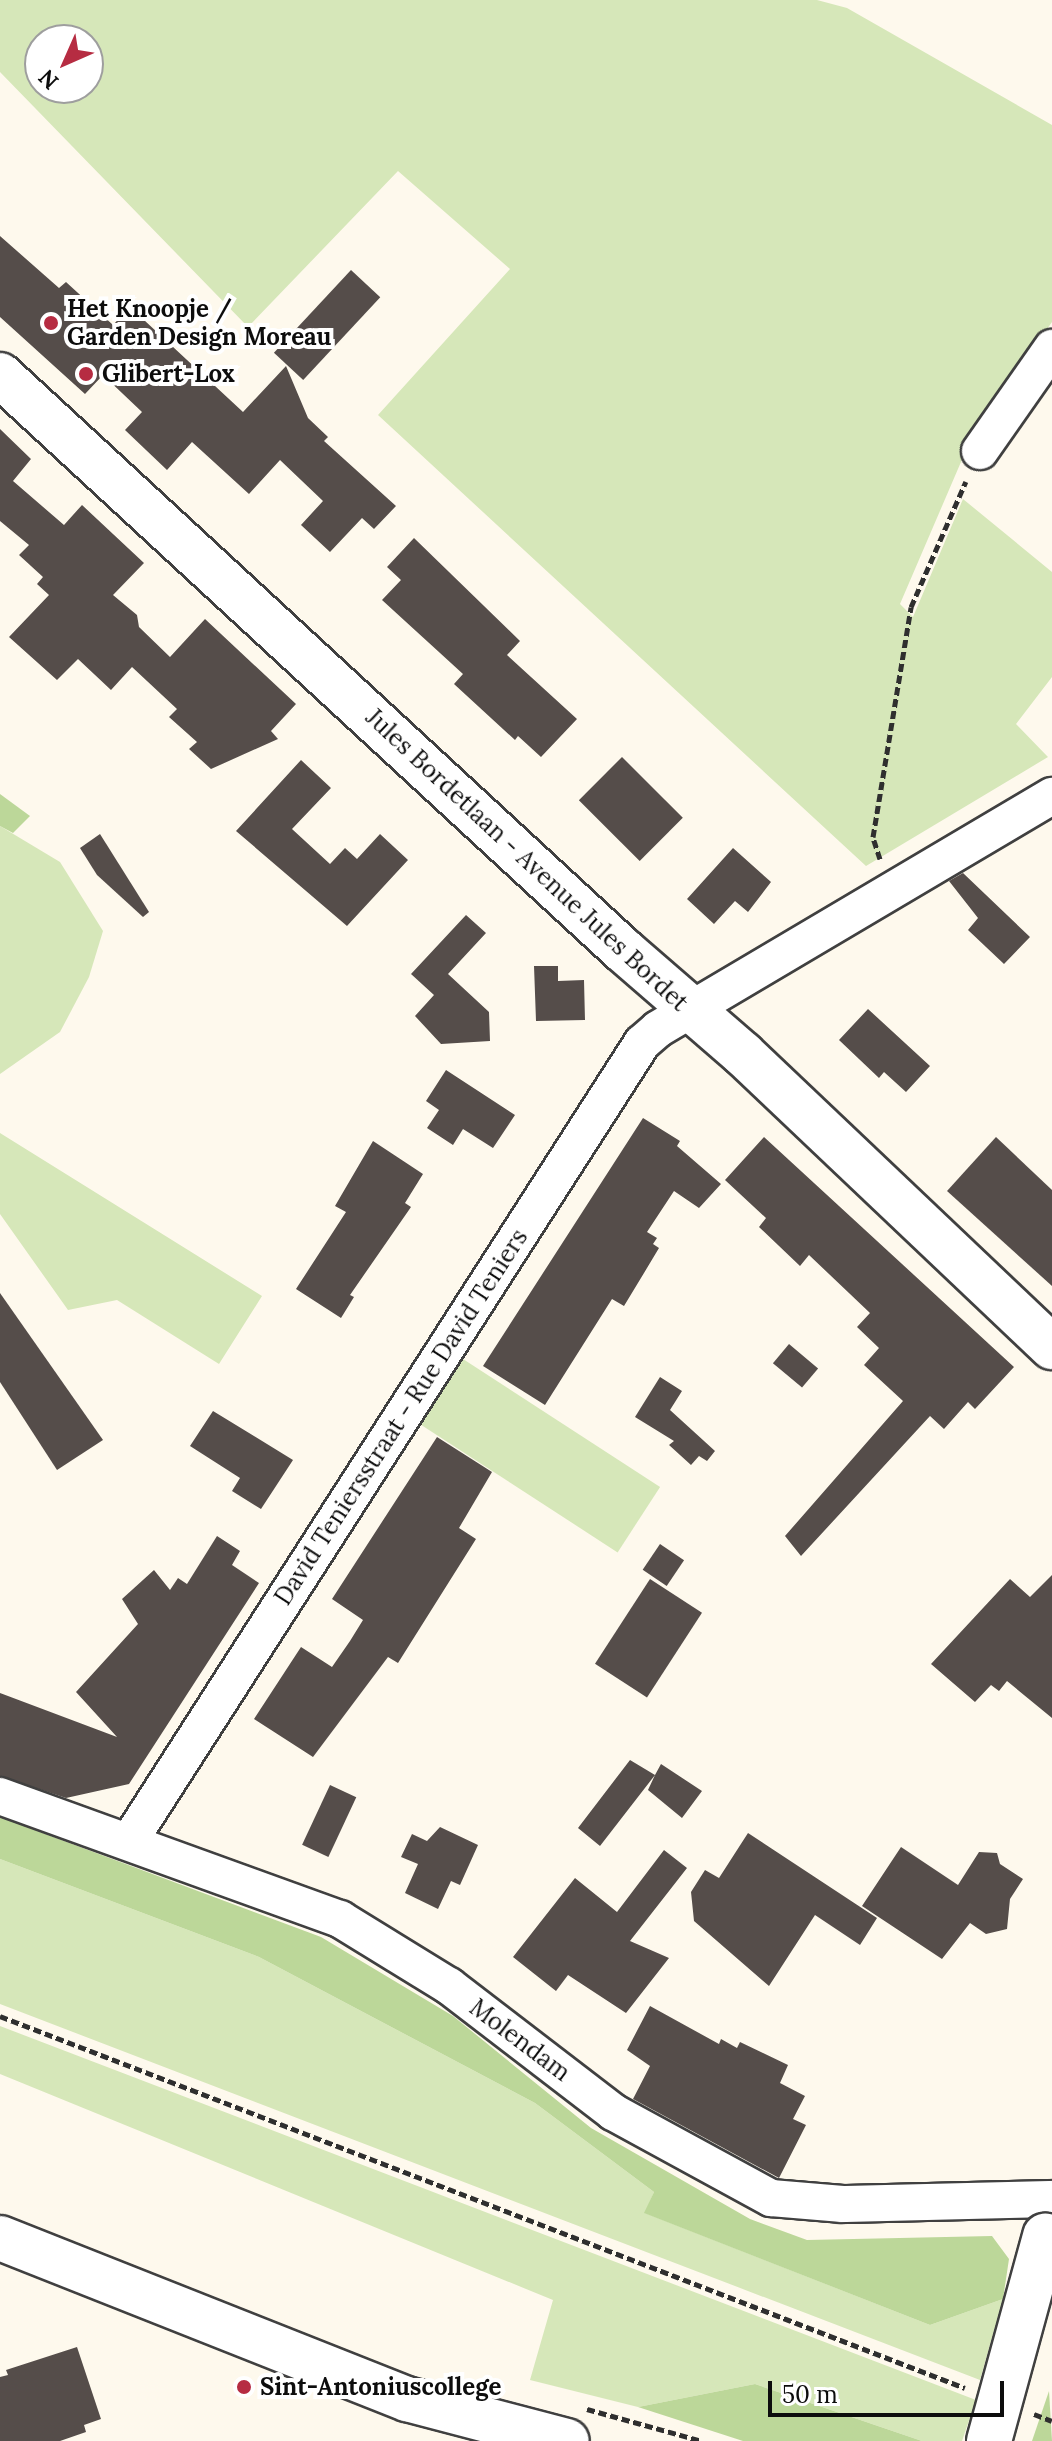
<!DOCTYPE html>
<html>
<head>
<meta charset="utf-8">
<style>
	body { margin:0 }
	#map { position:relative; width:1052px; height:2441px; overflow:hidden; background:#fef9ed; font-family:Lora,serif }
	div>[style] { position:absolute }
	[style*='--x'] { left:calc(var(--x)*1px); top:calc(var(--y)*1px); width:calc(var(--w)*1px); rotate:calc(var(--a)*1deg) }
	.green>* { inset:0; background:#d6e7b9; transform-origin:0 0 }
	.forest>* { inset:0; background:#bcd799 }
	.building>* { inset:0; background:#554d4a; transform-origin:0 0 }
	.path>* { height:5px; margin-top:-2.5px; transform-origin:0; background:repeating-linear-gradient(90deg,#2f2f2f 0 8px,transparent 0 12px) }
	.roads { filter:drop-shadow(2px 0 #404040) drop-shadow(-2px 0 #404040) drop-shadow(0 2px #404040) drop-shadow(0 -2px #404040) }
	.minor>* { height:36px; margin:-18px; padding:0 18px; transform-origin:18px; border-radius:18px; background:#fff }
	.tertiary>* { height:44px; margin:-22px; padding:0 22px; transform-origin:22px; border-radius:22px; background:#fff }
	.bridges { filter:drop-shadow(2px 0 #404040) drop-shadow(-2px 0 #404040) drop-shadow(0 2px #404040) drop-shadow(0 -2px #404040) }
	.tertiary-bridge>* { height:44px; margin:-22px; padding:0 22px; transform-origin:22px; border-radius:22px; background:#fff }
	.dots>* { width:22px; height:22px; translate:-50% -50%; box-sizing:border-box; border:4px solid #fff; border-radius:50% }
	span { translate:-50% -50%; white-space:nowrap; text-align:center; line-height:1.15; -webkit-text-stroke:8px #fff; paint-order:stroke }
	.poi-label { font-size:24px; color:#0d0d0d; font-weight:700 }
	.left { translate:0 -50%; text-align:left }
	.street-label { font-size:24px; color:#0d0d0d }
	.north { position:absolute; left:24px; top:24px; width:80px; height:80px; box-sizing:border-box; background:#fff; border:2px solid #9e9e9e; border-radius:50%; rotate:225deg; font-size:22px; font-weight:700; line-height:32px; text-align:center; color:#0d0d0d }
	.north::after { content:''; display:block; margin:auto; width:28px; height:36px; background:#b62c42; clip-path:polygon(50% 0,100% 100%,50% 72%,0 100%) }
	.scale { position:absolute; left:768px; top:2381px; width:236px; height:36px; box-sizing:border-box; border:4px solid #0d0d0d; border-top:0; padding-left:10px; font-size:24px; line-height:28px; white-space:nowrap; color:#0d0d0d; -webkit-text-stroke:6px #fff; paint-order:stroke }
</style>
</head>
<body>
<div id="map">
	<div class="green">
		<div style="clip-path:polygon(evenodd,0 0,817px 0,847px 8px,1052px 125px,1052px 322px,973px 434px,900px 604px,913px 617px,963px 499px,1052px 572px,1052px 677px,1016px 724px,1048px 757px,866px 866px,378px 415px,510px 269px,398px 171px,248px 327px,0 72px,0 0,40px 40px,88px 40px,88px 88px,40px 88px,40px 40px)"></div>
		<div style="clip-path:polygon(0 826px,60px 862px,103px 931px,89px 977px,60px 1032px,0 1074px)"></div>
		<div style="clip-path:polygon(0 1133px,262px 1296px,219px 1364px,117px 1300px,68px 1310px,0 1214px)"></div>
		<div style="left:463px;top:1359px;width:235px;height:78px;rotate:33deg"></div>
		<div style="clip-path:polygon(0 1859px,259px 1957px,535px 2103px,654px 2192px,645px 2213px,930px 2325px,1003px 2299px,980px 2380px,0 2004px)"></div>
		<div style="clip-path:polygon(0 2026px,976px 2400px,962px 2441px,922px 2441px,755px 2384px,638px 2407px,530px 2380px,553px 2300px,0 2074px)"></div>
	</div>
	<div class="forest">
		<div style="clip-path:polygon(0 794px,30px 816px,13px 833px,0 826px)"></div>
		<div style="clip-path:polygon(0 1817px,321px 1937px,453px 2016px,591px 2128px,750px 2219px,807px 2240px,992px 2236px,1009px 2259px,1003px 2299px,930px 2325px,644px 2213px,654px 2192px,535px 2103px,259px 1957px,0 1859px)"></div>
		<div style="clip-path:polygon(755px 2384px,922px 2441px,743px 2441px,638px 2407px)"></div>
		<div style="clip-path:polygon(1049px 2391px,1052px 2441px,1032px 2441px)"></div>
	</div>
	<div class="building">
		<div style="clip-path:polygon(0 236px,59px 288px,66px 282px,113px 325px,130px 307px,243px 412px,286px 366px,308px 418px,328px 437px,324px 441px,396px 506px,374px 529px,362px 518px,330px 552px,301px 525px,323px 501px,280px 460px,249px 494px,192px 442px,167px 470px,125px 430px,142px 412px,103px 375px,85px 394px,0 317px)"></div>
		<div style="left:351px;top:270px;width:40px;height:113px;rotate:43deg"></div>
		<div style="clip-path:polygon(0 429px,31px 459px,13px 481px,64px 525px,82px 505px,144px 563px,113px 595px,137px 615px,139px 627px,170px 657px,205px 619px,296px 704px,271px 731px,278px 739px,211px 769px,189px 749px,197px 742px,169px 717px,177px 709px,132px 667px,111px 690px,78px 659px,57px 680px,9px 637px,49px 595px,37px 584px,43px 577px,19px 555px,29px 545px,0 521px)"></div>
		<div style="clip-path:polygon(414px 538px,520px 641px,507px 655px,577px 719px,541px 757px,518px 736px,515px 740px,454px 684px,463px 674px,382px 600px,401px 580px,387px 567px)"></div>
		<div style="left:622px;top:757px;width:86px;height:61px;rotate:45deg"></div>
		<div style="clip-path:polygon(301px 760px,331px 788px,292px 829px,330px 864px,345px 848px,357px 859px,380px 834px,408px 860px,347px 926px,236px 831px)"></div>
		<div style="clip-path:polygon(100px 834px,149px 912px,143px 917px,97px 875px,80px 848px)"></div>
		<div style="clip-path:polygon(733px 848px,771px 882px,748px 912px,735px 901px,714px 924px,687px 899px)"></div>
		<div style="clip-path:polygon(963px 873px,1030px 937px,1004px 964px,968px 930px,978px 918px,949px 881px)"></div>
		<div style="clip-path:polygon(466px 915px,486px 933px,448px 974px,489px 1012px,490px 1041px,441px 1044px,415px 1016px,434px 995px,411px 974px)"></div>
		<div style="clip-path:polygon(534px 966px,558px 966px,558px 981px,584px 980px,585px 1020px,536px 1021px)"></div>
		<div style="clip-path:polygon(868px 1009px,930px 1066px,906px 1092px,884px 1072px,879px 1078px,839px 1040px)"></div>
		<div style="clip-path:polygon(446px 1070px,515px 1115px,493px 1148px,463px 1129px,453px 1145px,427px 1128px,439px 1110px,426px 1101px)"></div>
		<div style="clip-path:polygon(643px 1118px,680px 1141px,677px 1146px,721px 1184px,699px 1208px,674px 1191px,647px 1232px,657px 1238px,653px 1244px,659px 1248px,644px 1273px,624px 1306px,612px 1299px,545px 1405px,483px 1366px)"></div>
		<div style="clip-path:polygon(764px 1137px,1014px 1367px,975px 1409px,968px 1402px,944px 1429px,930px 1416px,801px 1556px,785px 1536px,903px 1401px,864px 1365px,879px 1348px,857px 1327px,870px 1313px,809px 1255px,800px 1266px,759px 1227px,766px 1218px,725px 1180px)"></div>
		<div style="clip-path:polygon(996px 1137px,1052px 1190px,1052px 1286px,947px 1191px)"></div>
		<div style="clip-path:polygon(373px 1141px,423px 1174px,405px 1203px,411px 1207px,350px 1295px,354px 1297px,341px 1318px,296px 1289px,346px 1212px,335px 1206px)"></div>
		<div style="clip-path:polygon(0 1293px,103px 1440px,57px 1470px,0 1382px)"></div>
		<div style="left:789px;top:1344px;width:38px;height:25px;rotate:40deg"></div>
		<div style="clip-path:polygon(660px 1377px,682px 1391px,670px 1410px,715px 1451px,707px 1461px,699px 1456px,691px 1465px,669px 1445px,674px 1441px,635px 1417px)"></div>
		<div style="clip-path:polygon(213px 1411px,293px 1460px,261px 1509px,232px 1491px,240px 1478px,190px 1446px)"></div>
		<div style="clip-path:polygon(437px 1437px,492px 1472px,459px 1528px,476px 1539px,398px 1663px,388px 1657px,313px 1757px,254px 1719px,301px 1647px,332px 1667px,350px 1641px,363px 1620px,332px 1599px)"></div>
		<div style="clip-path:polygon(217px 1536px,240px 1551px,232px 1565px,259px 1583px,129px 1784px,66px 1798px,0 1776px,0 1693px,117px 1737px,76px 1692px,138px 1624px,122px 1599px,154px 1570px,170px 1590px,178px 1578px,187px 1584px)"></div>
		<div style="left:660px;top:1544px;width:29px;height:31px;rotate:34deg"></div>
		<div style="clip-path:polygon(1052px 1575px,1052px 1718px,1007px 1681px,999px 1691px,991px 1685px,975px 1702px,931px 1664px,1010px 1579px,1030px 1597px)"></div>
		<div style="left:650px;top:1579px;width:62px;height:101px;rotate:33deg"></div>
		<div style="clip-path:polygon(630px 1760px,655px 1775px,661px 1764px,702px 1791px,682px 1818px,648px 1790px,655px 1775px,600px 1846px,578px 1828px)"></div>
		<div style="left:330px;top:1785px;width:29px;height:66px;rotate:25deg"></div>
		<div style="clip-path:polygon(440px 1827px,478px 1845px,460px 1885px,451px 1881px,438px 1909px,405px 1893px,418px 1864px,401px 1857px,412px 1834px,427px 1841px)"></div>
		<div style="clip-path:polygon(748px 1833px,877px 1918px,860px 1945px,815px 1915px,769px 1986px,694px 1921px,691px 1892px,705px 1870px,719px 1878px)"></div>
		<div style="clip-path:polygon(901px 1847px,958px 1885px,979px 1852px,997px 1853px,1000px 1864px,1023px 1879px,1010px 1899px,1007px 1929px,986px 1934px,970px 1923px,942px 1959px,862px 1906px)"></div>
		<div style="clip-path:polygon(664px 1850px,687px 1868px,630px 1941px,669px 1958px,626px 2013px,568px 1975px,556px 1991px,513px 1957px,575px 1878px,617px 1912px)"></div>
		<div style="clip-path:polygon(650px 2006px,719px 2044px,721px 2039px,737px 2048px,740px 2042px,788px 2065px,780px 2083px,805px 2096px,793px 2119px,806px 2125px,779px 2178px,633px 2099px,650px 2066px,627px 2050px)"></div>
		<div style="clip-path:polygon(77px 2347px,101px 2419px,84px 2425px,86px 2432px,60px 2441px,0 2441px,0 2377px,8px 2375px,6px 2370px)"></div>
	</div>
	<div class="path">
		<div style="--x:880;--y:859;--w:23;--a:-108"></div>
		<div style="--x:873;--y:837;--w:233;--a:-80.6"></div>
		<div style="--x:911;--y:607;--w:137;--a:-66.4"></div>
		<div style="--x:0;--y:2016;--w:1034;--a:21.08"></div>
		<div style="--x:587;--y:2409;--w:119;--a:15.5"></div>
		<div style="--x:1034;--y:2414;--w:19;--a:21"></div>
	</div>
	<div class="roads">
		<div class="minor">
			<div style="--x:980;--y:451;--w:126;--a:-55"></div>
			<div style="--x:0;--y:1796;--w:362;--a:19.9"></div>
			<div style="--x:340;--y:1919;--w:128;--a:31.6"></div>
			<div style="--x:449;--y:1986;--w:207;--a:37.5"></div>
			<div style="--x:613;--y:2112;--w:180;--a:28.6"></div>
			<div style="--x:771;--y:2198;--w:72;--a:4.8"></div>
			<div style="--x:843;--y:2204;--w:209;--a:-1.4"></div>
			<div style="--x:130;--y:1840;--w:947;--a:-57.28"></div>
			<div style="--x:642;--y:1043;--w:21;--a:-41"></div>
			<div style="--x:658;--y:1029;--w:458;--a:-30.6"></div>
		</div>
		<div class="tertiary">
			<div style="--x:0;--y:375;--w:848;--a:42.71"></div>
			<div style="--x:623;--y:950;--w:159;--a:40.9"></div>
			<div style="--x:743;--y:1054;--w:426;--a:43.5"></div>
			<div style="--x:0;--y:2238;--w:438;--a:21.6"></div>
			<div style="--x:407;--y:2399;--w:165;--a:14.7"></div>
		</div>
	</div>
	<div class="bridges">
		<div class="tertiary-bridge">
			<div style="--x:989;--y:2441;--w:213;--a:-74.7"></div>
		</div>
	</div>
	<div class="dots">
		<div style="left:51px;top:323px;background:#b62c42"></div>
		<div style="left:86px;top:374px;background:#b62c42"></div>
		<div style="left:244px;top:2387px;background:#b62c42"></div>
	</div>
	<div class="poi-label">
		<span class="left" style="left:67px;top:323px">Het Knoopje /<br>Garden Design Moreau</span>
		<span class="left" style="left:102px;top:374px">Glibert-Lox</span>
		<span class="left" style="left:260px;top:2387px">Sint-Antoniuscollege</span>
	</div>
	<div class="street-label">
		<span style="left:527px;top:860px;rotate:43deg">Jules Bordetlaan - Avenue Jules Bordet</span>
		<span style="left:401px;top:1417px;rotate:-57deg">David Teniersstraat - Rue David Teniers</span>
		<span style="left:520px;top:2040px;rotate:37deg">Molendam</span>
	</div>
	<div class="north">N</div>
	<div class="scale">50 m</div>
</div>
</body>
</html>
